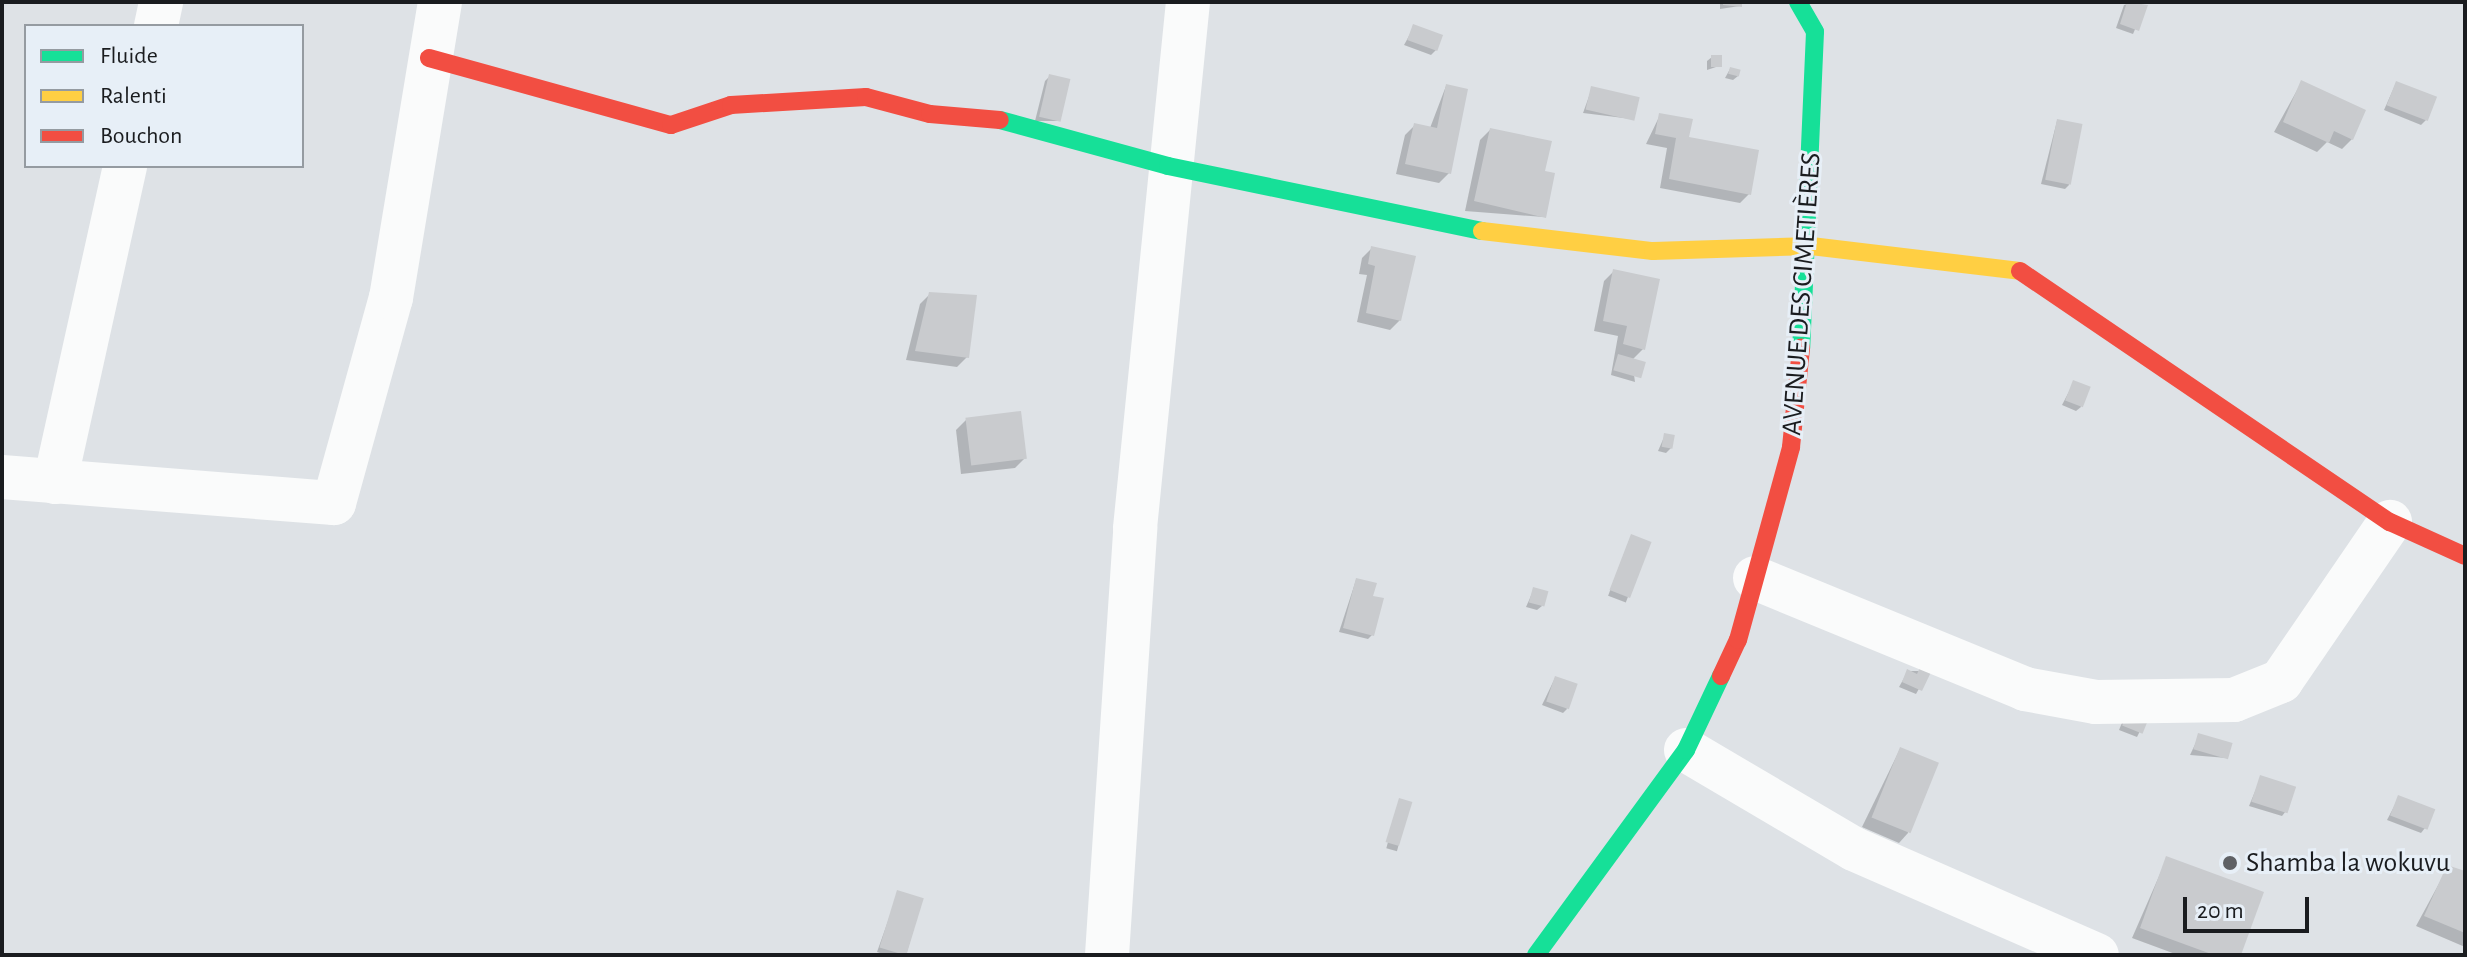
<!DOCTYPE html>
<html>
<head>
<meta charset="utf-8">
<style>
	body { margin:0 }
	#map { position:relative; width:2467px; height:957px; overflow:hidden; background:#dee2e6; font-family:"Alegreya Sans",sans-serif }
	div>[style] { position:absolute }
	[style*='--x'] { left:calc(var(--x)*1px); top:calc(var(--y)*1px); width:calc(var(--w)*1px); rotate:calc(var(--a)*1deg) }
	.shadow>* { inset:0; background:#0003; transform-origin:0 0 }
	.building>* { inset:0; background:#c9cbce; transform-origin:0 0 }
	.street>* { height:44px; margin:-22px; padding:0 22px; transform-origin:22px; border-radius:22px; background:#fafbfb }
	.fast>* { height:18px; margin:-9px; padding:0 9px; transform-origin:9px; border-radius:9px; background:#16e098 }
	.slow>* { height:18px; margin:-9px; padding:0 9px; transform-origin:9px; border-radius:9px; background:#ffcf43 }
	.jam>* { height:18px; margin:-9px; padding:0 9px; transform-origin:9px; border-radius:9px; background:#f24e42 }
	.dots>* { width:22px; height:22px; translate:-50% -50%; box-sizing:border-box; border:4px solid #e7eff7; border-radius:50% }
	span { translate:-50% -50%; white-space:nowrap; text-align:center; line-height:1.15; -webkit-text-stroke:6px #e7eff7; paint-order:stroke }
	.street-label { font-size:28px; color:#1a1c1f }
	.poi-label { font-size:28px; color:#1a1c1f }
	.left { translate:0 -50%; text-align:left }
	.frame { position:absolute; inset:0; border:4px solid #1a1c1f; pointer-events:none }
	.legend { position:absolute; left:24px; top:24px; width:280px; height:144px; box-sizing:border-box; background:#e7eff7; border:2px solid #959ba1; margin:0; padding:10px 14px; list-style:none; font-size:24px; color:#1a1c1f }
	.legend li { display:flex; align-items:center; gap:16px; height:40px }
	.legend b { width:40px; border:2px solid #959ba1 }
	.scale { position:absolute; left:2183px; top:897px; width:126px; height:36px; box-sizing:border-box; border:4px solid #1a1c1f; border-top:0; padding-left:10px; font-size:24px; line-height:28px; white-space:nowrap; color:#1a1c1f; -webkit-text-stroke:6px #e7eff7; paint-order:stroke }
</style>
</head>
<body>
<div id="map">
	<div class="shadow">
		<div style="clip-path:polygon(1720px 2px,1740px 2px,1740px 6px,1720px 9px)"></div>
		<div style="clip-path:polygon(2134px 2px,2145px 6px,2133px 34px,2116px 28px,2124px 5px)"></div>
		<div style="clip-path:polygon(1414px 27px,1436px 50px,1431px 55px,1404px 45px)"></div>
		<div style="clip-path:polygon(1712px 57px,1719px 66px,1707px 70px,1707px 61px)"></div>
		<div style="clip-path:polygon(1730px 69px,1738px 76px,1733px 80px,1725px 78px)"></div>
		<div style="clip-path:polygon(1050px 76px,1058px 121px,1035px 121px,1045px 81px)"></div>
		<div style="clip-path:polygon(2301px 83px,2352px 139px,2342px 149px,2327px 142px,2317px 152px,2274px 132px)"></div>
		<div style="clip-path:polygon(2396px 83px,2426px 120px,2421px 125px,2384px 110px)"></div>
		<div style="clip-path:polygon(1446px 86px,1449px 173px,1439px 183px,1396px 174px,1405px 135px,1414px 126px,1430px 128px)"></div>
		<div style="clip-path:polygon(1592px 88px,1632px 119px,1583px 113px)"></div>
		<div style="clip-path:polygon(1660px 115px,1687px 139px,1749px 194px,1740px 203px,1660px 188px,1667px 148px,1646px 144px)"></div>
		<div style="clip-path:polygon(2057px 121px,2069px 185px,2065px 189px,2041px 184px)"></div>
		<div style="clip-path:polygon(1490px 130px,1543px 172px,1544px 217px,1465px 211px,1480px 140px)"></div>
		<div style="clip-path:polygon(1372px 248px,1400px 320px,1390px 330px,1357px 322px,1367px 275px,1359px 274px,1362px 258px)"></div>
		<div style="clip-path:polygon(1614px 271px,1643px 349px,1632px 360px,1635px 382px,1611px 375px,1618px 336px,1594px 331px,1604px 281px)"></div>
		<div style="clip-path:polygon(930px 294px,967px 357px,957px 367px,906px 360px,920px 304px)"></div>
		<div style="clip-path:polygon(2074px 382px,2081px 407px,2076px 411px,2062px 405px)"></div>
		<div style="clip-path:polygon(966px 420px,1025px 458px,1015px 468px,961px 474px,956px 430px)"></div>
		<div style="clip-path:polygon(1665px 435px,1671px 448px,1666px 453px,1658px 451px)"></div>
		<div style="left:1631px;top:536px;width:19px;height:64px;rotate:21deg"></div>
		<div style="clip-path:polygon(1356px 580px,1372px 635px,1368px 639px,1339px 632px)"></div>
		<div style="clip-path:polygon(1534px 589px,1542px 606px,1537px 610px,1526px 607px)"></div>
		<div style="clip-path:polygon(1908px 671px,1929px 671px,1916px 694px,1899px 687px)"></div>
		<div style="clip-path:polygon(1555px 678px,1567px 709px,1563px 713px,1542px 705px)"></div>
		<div style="clip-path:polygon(2126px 713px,2148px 715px,2137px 737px,2119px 730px)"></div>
		<div style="clip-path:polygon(2199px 736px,2227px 758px,2190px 755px)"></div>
		<div style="clip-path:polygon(1900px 749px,1908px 833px,1899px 843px,1862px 827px)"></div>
		<div style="clip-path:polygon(2261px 777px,2286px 811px,2282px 816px,2249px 806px)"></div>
		<div style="clip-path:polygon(2399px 797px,2425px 828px,2421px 833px,2387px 820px)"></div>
		<div style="left:1399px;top:801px;width:11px;height:49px;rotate:15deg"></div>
		<div style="clip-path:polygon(2167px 858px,2239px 955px,2178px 955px,2132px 938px)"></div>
		<div style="clip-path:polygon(2448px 867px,2465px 873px,2465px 947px,2416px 926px)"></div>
		<div style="clip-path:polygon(898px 893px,922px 900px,906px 955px,886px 955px,877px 952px)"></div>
	</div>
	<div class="building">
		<div style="clip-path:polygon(1723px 2px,1742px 2px,1742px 7px,1723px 5px)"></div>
		<div style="clip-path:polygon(2127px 2px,2148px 5px,2139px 31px,2120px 24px)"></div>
		<div style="left:1413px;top:24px;width:32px;height:17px;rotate:20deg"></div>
		<div style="left:1711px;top:55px;width:11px;height:12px"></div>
		<div style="left:1730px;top:67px;width:11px;height:7px;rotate:15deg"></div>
		<div style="left:1049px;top:74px;width:22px;height:44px;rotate:13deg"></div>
		<div style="clip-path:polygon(2301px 80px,2366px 110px,2353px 140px,2334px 131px,2329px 143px,2283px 122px)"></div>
		<div style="left:2396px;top:81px;width:44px;height:26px;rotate:21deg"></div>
		<div style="clip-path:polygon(1446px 84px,1468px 89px,1451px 174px,1405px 164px,1414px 123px,1437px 128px)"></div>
		<div style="left:1591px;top:86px;width:50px;height:24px;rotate:13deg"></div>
		<div style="clip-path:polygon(1659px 113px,1693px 119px,1689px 137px,1759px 150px,1751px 195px,1669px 179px,1676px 138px,1655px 134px)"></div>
		<div style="left:2057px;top:119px;width:26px;height:62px;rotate:11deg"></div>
		<div style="clip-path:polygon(1490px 128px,1552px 141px,1545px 171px,1555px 173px,1546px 218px,1474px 201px)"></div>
		<div style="clip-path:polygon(1371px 246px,1416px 256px,1401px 321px,1366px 313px,1375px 266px,1368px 264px)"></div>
		<div style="clip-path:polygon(1613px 269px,1660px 279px,1645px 350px,1623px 344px,1627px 326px,1603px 321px)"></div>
		<div style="clip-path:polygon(929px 292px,977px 295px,969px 358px,915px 351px)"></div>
		<div style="left:1618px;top:354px;width:29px;height:17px;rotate:16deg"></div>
		<div style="left:2073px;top:380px;width:19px;height:22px;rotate:21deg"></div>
		<div style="left:1021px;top:411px;width:48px;height:56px;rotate:83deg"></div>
		<div style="left:1664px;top:433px;width:11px;height:14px;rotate:10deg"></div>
		<div style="left:1631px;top:534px;width:22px;height:60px;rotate:21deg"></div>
		<div style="clip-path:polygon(1356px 578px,1377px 583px,1373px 596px,1384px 598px,1374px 636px,1343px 628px)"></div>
		<div style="left:1533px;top:587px;width:16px;height:16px;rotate:15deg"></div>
		<div style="clip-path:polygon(1921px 665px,1932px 670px,1922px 691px,1902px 682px,1907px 669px,1917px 674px)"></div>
		<div style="left:1555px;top:676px;width:24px;height:27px;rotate:19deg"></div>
		<div style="left:2130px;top:706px;width:22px;height:21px;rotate:22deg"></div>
		<div style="left:2198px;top:733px;width:36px;height:17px;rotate:16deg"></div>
		<div style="left:1900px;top:747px;width:42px;height:76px;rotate:22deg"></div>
		<div style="left:2260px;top:775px;width:38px;height:28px;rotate:18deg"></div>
		<div style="left:2398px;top:795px;width:40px;height:22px;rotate:21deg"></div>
		<div style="left:1399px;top:798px;width:14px;height:46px;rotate:17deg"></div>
		<div style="clip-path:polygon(2166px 856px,2264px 892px,2241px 955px,2214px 955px,2140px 928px)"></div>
		<div style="clip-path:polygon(2447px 865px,2465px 871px,2465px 933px,2424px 916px)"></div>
		<div style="left:897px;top:890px;width:28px;height:60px;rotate:17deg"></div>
	</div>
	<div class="street">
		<div style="--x:156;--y:26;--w:25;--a:-78"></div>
		<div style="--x:2;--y:477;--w:333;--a:4.5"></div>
		<div style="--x:334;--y:503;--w:213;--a:-74.5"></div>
		<div style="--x:391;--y:298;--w:300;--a:-80.6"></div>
		<div style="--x:55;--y:482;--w:324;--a:-77.5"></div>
		<div style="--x:1755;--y:578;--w:292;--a:22.3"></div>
		<div style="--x:2025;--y:689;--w:72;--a:10.4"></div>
		<div style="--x:2096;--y:702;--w:138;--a:-0.8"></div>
		<div style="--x:2234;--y:700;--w:51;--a:-22"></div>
		<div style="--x:2281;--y:681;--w:193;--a:-55.6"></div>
		<div style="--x:1686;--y:750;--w:195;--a:30.5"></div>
		<div style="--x:1854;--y:849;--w:265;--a:23.6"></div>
		<div style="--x:1107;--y:955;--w:428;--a:-86.2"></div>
		<div style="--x:1135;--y:528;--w:529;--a:-84.25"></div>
	</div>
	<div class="fast">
		<div style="--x:1798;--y:2;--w:34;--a:60"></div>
		<div style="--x:1815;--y:32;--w:316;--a:92.5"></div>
		<div style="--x:1000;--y:120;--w:174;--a:15.3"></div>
		<div style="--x:1168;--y:166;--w:321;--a:11.7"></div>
		<div style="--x:1536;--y:955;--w:254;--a:-53.8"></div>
		<div style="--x:1686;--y:750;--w:82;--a:-64.7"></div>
	</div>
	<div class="slow">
		<div style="--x:1482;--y:231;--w:172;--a:6.7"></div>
		<div style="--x:1653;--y:251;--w:158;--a:-1.8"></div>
		<div style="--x:1811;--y:246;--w:210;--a:6.8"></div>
	</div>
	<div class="jam">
		<div style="--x:429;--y:58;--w:251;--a:15.5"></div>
		<div style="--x:671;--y:125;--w:63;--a:-18.4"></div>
		<div style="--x:731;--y:105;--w:135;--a:-3.4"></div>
		<div style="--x:866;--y:97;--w:66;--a:14.9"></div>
		<div style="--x:930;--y:114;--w:70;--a:4.9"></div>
		<div style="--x:2020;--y:271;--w:447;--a:34.2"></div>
		<div style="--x:2390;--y:522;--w:82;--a:24.4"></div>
		<div style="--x:1721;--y:676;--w:40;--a:-65"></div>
		<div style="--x:1738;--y:640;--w:200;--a:-74.6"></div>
		<div style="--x:1791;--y:447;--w:100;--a:-84.2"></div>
	</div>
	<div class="dots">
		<div style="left:2230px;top:863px;background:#5f6165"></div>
	</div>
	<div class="street-label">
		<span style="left:1802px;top:294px;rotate:-86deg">AVENUE DES CIMETIÈRES</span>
	</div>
	<div class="poi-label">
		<span class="left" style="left:2246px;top:863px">Shamba la wokuvu</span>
	</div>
	<div class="frame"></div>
	<ul class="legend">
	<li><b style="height:10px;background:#16e098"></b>Fluide</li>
	<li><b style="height:10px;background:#ffcf43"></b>Ralenti</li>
	<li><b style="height:10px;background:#f24e42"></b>Bouchon</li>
	</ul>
	<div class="scale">20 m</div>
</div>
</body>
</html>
